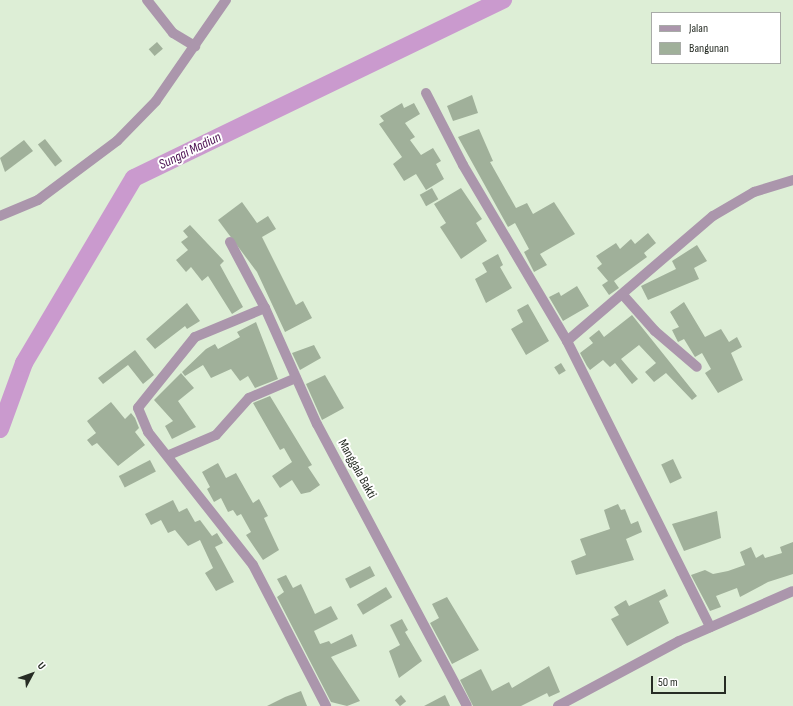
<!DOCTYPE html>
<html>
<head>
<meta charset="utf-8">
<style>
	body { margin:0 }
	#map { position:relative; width:793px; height:706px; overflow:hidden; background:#ddeed6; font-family:"Sofia Sans Condensed",sans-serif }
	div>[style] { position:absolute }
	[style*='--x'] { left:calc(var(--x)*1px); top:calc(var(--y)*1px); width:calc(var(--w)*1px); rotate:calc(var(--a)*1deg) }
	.river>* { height:18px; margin:-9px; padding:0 9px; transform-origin:9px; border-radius:9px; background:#ca9ace }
	.building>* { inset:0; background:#a0b09a; transform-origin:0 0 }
	.minor>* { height:10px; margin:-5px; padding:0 5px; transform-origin:5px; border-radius:5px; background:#ab96ac }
	.tertiary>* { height:10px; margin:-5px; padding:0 5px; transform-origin:5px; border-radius:5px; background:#ab96ac }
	span { translate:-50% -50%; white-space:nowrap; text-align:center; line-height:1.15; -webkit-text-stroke:4px #fff; paint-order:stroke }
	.street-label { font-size:13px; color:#262c24 }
	.water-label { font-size:14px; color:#4a1050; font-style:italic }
	.legend { position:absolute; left:651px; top:12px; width:130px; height:52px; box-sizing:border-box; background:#fff; border:1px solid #a8aba7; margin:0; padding:5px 7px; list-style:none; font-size:12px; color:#262c24 }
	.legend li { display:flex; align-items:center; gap:8px; height:20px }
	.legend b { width:20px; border:1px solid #a8aba7 }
	.north { position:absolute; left:12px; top:654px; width:40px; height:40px; -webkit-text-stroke:3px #fff; paint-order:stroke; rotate:49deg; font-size:11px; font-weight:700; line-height:16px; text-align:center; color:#262c24 }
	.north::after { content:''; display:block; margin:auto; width:14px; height:18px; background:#262c24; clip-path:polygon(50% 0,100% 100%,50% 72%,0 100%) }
	.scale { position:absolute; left:651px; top:676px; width:75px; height:18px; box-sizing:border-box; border:2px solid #262c24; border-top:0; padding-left:5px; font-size:12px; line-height:14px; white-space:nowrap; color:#262c24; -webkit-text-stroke:3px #fff; paint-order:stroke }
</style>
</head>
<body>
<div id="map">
	<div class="river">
		<div style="--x:0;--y:429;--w:70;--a:-70"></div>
		<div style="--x:24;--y:363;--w:215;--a:-59.3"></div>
		<div style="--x:134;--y:178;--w:410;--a:-25.8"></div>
	</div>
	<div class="building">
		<div style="left:157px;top:42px;width:9px;height:11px;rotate:49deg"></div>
		<div style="clip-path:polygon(472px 95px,478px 113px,453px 121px,447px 106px)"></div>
		<div style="clip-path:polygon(402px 103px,404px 108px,414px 103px,420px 114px,405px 123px,415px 137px,410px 140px,421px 155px,433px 148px,441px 161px,436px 164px,444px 179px,426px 190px,416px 174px,404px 181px,393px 164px,402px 157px,379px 124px,384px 121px,380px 116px)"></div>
		<div style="clip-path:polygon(479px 129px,493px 161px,490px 162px,516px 208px,527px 203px,533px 214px,554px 202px,575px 234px,540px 254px,547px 265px,534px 272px,524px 252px,529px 249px,515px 223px,508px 227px,458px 137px)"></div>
		<div style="left:45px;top:139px;width:28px;height:9px;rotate:52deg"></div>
		<div style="clip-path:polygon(24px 140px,33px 151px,5px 172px,0 158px)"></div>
		<div style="left:432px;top:188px;width:13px;height:14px;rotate:61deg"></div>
		<div style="clip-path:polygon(461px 188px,482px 219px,476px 223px,487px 241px,461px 259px,440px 227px,446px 223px,434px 204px)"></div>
		<div style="clip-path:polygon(242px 202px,257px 223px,268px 216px,276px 229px,262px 237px,296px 305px,303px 301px,312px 318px,285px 332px,257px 272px,218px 220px)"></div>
		<div style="clip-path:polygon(190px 225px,224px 261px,220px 265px,243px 307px,232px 314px,208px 276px,202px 281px,191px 267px,186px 272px,176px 260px,188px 250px,181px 242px,188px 237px,183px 231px)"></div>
		<div style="clip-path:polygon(648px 233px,656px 243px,644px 253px,647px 257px,614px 281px,619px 288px,609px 295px,602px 285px,608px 281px,597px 268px,602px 264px,596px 256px,616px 243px,620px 249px,631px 239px,635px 244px)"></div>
		<div style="clip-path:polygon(697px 245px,707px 261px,694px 268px,699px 279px,648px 300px,641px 286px,676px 269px,672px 261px)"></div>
		<div style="clip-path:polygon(498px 254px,503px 265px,500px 267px,512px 288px,486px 303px,475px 279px,487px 272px,482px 263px)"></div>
		<div style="clip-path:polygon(577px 286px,589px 306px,563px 321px,549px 297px,559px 292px,561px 296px)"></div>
		<div style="clip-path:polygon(684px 302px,705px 337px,721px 329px,729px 342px,737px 337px,742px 347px,731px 353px,743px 380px,718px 393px,705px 373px,711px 369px,702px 353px,695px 357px,684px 339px,678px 342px,672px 330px,679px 327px,670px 312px)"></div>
		<div style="clip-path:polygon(187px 303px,200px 321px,187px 329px,185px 326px,155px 349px,146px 339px)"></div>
		<div style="clip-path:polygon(528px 304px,549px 341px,526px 355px,511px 329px,523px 322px,517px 310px)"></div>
		<div style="clip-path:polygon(632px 315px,697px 396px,692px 400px,666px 373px,654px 382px,645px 372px,656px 363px,639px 345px,621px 359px,638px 379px,632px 384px,615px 363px,610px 367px,603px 360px,590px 370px,587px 366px,580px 353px,593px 343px,589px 338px,599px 330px,604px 337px)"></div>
		<div style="clip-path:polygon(256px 322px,278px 379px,255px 388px,248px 376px,240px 381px,231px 369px,211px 378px,203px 365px,185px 376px,182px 372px,206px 349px,215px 344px,218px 349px,240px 337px,237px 332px)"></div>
		<div style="clip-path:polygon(314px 345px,321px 358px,300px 370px,292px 353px)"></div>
		<div style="clip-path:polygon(135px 350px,154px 375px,143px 384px,128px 365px,103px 384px,98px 378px)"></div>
		<div style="left:561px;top:363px;width:9px;height:8px;rotate:58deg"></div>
		<div style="clip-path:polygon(181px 373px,194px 388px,178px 401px,196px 427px,172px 439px,165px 426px,173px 421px,154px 400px)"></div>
		<div style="clip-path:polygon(325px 375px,344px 408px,322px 420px,306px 384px)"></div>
		<div style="clip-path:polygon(270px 396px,312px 465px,308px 467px,320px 485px,310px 492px,301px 494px,292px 480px,280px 488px,272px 476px,292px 462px,284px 448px,280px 450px,253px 403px)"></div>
		<div style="clip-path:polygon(111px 402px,125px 419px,131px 413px,135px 418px,139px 428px,135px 432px,145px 445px,118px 466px,97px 443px,92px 446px,87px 440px,96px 433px,87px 421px)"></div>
		<div style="left:673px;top:459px;width:21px;height:13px;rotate:65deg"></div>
		<div style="left:150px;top:460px;width:13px;height:35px;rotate:63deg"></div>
		<div style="clip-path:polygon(218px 463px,226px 478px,236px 473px,253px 503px,259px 499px,268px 516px,264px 518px,279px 550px,263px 560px,246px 535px,251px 532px,241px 514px,237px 516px,233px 510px,228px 512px,221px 498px,214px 502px,207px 489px,210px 487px,202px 472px)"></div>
		<div style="clip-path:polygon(173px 500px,179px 512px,187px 508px,195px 522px,200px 520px,212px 536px,217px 533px,223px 543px,215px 547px,234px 582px,216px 591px,205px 573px,213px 568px,200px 540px,188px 546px,175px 530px,168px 533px,161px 520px,151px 525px,145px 514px)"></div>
		<div style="clip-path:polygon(618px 504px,621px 510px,625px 509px,631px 524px,638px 521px,642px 532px,626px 539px,634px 560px,576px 575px,571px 561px,586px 555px,580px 539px,610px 529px,604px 510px)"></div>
		<div style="clip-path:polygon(717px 511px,721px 538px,684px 551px,672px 524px)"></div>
		<div style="clip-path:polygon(793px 542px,793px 574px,768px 582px,740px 597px,737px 588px,716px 596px,721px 607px,710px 611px,691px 575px,705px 570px,713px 574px,728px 571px,745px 565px,740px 552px,751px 547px,756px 558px,763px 554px,765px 558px,782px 553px,780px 547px)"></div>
		<div style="left:370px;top:566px;width:11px;height:28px;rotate:63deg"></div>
		<div style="clip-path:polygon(286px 575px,293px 588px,301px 584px,315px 614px,331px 606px,338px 619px,314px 631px,320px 644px,329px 641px,331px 644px,352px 634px,357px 646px,331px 657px,360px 701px,347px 706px,331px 702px,277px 597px,284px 592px,277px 579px)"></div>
		<div style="left:386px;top:587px;width:12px;height:34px;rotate:59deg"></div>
		<div style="clip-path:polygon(665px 589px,668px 596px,659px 601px,669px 623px,627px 646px,611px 619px,619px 615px,614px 607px,626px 600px,629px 606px)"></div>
		<div style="clip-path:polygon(447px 597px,479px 650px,452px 664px,430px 623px,439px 618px,432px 604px)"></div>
		<div style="clip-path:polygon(402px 619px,408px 630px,405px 632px,422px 661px,399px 678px,389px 651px,400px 645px,390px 625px)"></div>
		<div style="clip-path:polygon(549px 666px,560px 692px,549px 697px,547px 693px,521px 706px,473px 706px,460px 680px,481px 669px,492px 691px,509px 682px,512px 688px)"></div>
		<div style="clip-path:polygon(301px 691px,307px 706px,267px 706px,285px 697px)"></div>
		<div style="left:401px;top:695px;width:8px;height:8px;rotate:50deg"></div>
		<div style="clip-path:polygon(445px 695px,450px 706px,424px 706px)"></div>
	</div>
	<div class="minor">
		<div style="--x:147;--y:0;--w:42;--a:51.8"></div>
		<div style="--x:173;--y:33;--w:26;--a:31"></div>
		<div style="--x:426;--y:93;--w:81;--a:62.8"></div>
		<div style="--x:463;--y:165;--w:204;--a:59.4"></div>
		<div style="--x:567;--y:341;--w:320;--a:63.4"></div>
		<div style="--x:0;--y:216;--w:41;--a:-22.8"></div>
		<div style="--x:38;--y:200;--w:99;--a:-36.8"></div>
		<div style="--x:117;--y:141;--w:56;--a:-45.7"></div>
		<div style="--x:156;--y:101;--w:123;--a:-55.3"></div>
		<div style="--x:230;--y:242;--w:75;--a:62.1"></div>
		<div style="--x:265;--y:308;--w:127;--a:65.9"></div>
		<div style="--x:317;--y:424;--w:319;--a:62"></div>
		<div style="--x:623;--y:295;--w:48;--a:48.4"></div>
		<div style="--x:655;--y:331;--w:55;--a:40.6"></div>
		<div style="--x:265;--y:308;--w:76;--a:157.5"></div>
		<div style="--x:195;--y:337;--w:91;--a:128.8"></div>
		<div style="--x:138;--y:408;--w:26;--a:67"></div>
		<div style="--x:148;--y:432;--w:169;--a:51.7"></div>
		<div style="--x:253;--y:565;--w:159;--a:62.6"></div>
		<div style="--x:567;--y:341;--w:192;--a:-40.6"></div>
		<div style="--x:713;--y:216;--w:48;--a:-30.3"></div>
		<div style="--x:754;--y:192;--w:41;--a:-17.1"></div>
		<div style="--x:169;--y:455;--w:51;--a:-23.1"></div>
		<div style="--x:216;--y:435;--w:50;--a:-48.3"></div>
		<div style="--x:249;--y:398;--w:51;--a:-23.1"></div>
	</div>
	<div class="tertiary">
		<div style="--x:558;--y:706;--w:137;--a:-28.2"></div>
		<div style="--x:679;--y:641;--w:124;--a:-23.7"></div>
	</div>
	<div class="street-label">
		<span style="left:357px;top:469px;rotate:61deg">Manggala Bakti</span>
	</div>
	<div class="water-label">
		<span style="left:190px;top:151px;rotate:-26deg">Sungai Madiun</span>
	</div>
	<ul class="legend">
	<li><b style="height:5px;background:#ab96ac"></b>Jalan</li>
	<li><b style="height:11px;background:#a0b09a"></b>Bangunan</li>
	</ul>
	<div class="north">U</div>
	<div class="scale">50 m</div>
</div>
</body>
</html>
